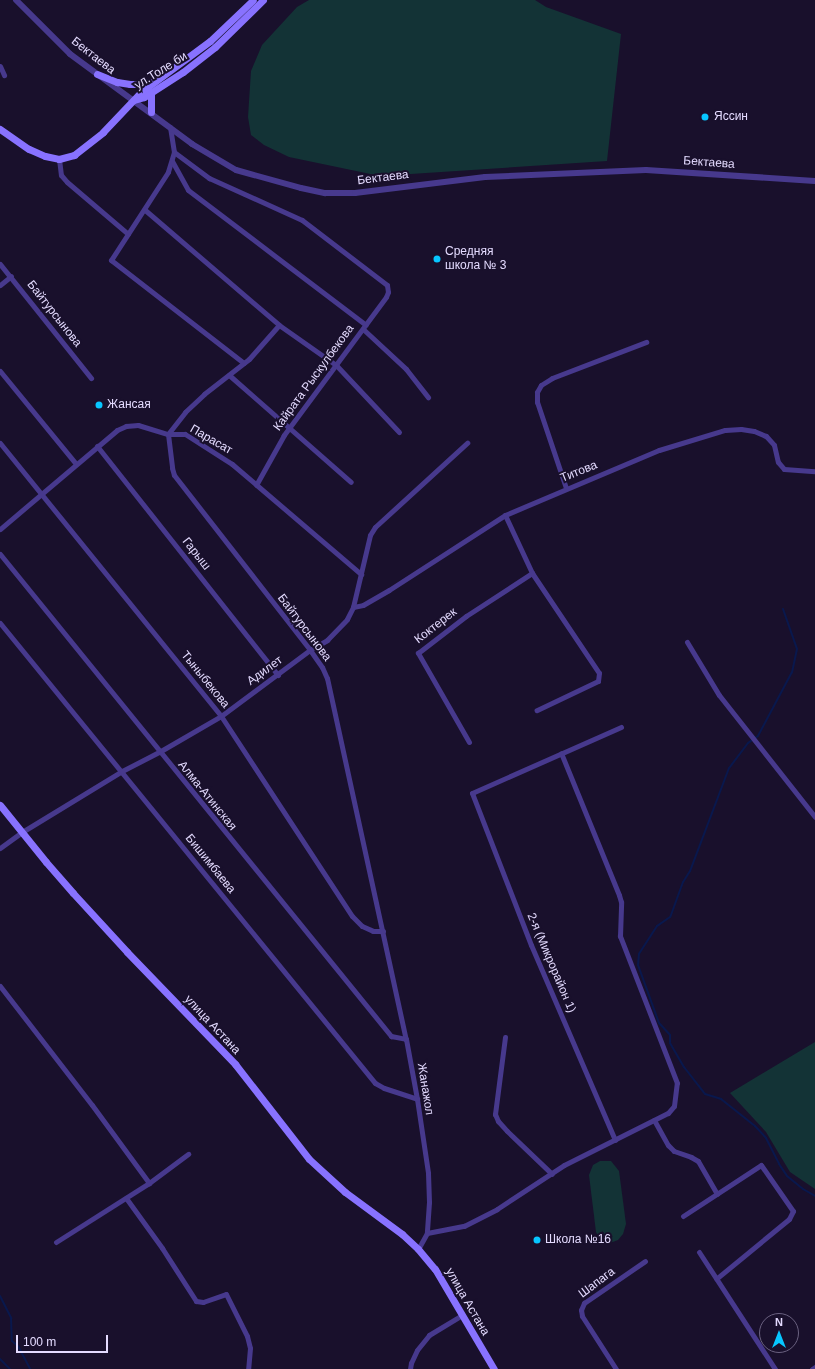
<!DOCTYPE html>
<html>
<head>
<meta charset="utf-8">
<style>
	body { margin:0 }
	#map { position:relative; width:815px; height:1369px; overflow:hidden; background:#19102c; font-family:Helvetica,sans-serif }
	div>[style] { position:absolute }
	[style*='--x'] { left:calc(var(--x)*1px); top:calc(var(--y)*1px); width:calc(var(--w)*1px); rotate:calc(var(--a)*1deg) }
	.green>* { inset:0; background:#133336 }
	.stream>* { height:2px; margin:-1px; padding:0 1px; transform-origin:1px; border-radius:1px; background:#09184d }
	.minor>* { height:5px; margin:-2.5px; padding:0 2.5px; transform-origin:2.5px; border-radius:2.5px; background:#47398d }
	.tertiary>* { height:6px; margin:-3px; padding:0 3px; transform-origin:3px; border-radius:3px; background:#47398d }
	.secondary>* { height:7px; margin:-3.5px; padding:0 3.5px; transform-origin:3.5px; border-radius:3.5px; background:#8872ff }
	.dots>* { width:11px; height:11px; translate:-50% -50%; box-sizing:border-box; border:2px solid #19102c; border-radius:50% }
	span { translate:-50% -50%; white-space:nowrap; text-align:center; line-height:1.15; -webkit-text-stroke:4px #19102c; paint-order:stroke }
	.street-label { font-size:12px; color:#e4dbff }
	.poi-label { font-size:12px; color:#e4dbff }
	.left { translate:0 -50%; text-align:left }
	.north { position:absolute; left:759px; top:1313px; width:40px; height:40px; box-sizing:border-box; background:#19102c; border:1px solid #6a6180; border-radius:50%; rotate:0deg; font-size:11px; font-weight:700; line-height:16px; text-align:center; color:#e4dbff }
	.north::after { content:''; display:block; margin:auto; width:14px; height:18px; background:#07c6ff; clip-path:polygon(50% 0,100% 100%,50% 72%,0 100%) }
	.scale { position:absolute; left:16px; top:1335px; width:92px; height:18px; box-sizing:border-box; border:2px solid #e4dbff; border-top:0; padding-left:5px; font-size:12px; line-height:14px; white-space:nowrap; color:#e4dbff; -webkit-text-stroke:3px #19102c; paint-order:stroke }
</style>
</head>
<body>
<div id="map">
	<div class="green">
		<div style="clip-path:polygon(309px 0,535px 0,546px 7px,621px 34px,607px 161px,380px 176px,289px 157px,264px 145px,251px 135px,248px 117px,251px 71px,262px 45px,297px 7px)"></div>
		<div style="clip-path:polygon(815px 1042px,815px 1189px,790px 1172px,766px 1132px,730px 1093px)"></div>
		<div style="clip-path:polygon(600px 1161px,611px 1161px,619px 1171px,626px 1224px,623px 1234px,618px 1240px,610px 1243px,600px 1239px,596px 1232px,589px 1175px,593px 1165px)"></div>
	</div>
	<div class="stream">
		<div style="--x:783;--y:609;--w:42;--a:70.7"></div>
		<div style="--x:797;--y:649;--w:24;--a:102"></div>
		<div style="--x:792;--y:672;--w:72;--a:118"></div>
		<div style="--x:758;--y:736;--w:12;--a:145"></div>
		<div style="--x:748;--y:743;--w:31;--a:127"></div>
		<div style="--x:729;--y:768;--w:110;--a:110.7"></div>
		<div style="--x:690;--y:871;--w:13;--a:122"></div>
		<div style="--x:683;--y:882;--w:37;--a:110"></div>
		<div style="--x:670;--y:917;--w:16;--a:145"></div>
		<div style="--x:657;--y:926;--w:33;--a:123"></div>
		<div style="--x:639;--y:954;--w:11;--a:95"></div>
		<div style="--x:638;--y:965;--w:62;--a:70.1"></div>
		<div style="--x:659;--y:1023;--w:16;--a:47"></div>
		<div style="--x:670;--y:1035;--w:8;--a:90"></div>
		<div style="--x:670;--y:1043;--w:28;--a:60"></div>
		<div style="--x:684;--y:1067;--w:34;--a:52"></div>
		<div style="--x:705;--y:1094;--w:17;--a:17"></div>
		<div style="--x:721;--y:1099;--w:43;--a:38.5"></div>
		<div style="--x:755;--y:1126;--w:16;--a:47"></div>
		<div style="--x:766;--y:1138;--w:29;--a:63"></div>
		<div style="--x:779;--y:1164;--w:14;--a:56"></div>
		<div style="--x:787;--y:1176;--w:21;--a:39"></div>
		<div style="--x:803;--y:1189;--w:14;--a:30"></div>
		<div style="--x:0;--y:1296;--w:25;--a:63"></div>
		<div style="--x:11;--y:1318;--w:23;--a:88"></div>
		<div style="--x:12;--y:1341;--w:8;--a:40"></div>
		<div style="--x:18;--y:1346;--w:26;--a:62"></div>
		<div style="--x:0;--y:1359;--w:14;--a:45"></div>
	</div>
	<div class="minor">
		<div style="--x:0;--y:66;--w:10;--a:66"></div>
		<div style="--x:170;--y:127;--w:25;--a:81"></div>
		<div style="--x:174;--y:152;--w:21;--a:107"></div>
		<div style="--x:168;--y:172;--w:105;--a:122.9"></div>
		<div style="--x:111;--y:260;--w:168;--a:37.8"></div>
		<div style="--x:174;--y:152;--w:44;--a:36.6"></div>
		<div style="--x:209;--y:178;--w:102;--a:24.3"></div>
		<div style="--x:302;--y:220;--w:107;--a:37.4"></div>
		<div style="--x:387;--y:285;--w:7;--a:82"></div>
		<div style="--x:388;--y:292;--w:5;--a:112"></div>
		<div style="--x:386;--y:297;--w:172;--a:126.5"></div>
		<div style="--x:284;--y:435;--w:57;--a:119.2"></div>
		<div style="--x:59;--y:159;--w:16;--a:83"></div>
		<div style="--x:61;--y:175;--w:9;--a:49"></div>
		<div style="--x:67;--y:182;--w:80;--a:40.4"></div>
		<div style="--x:172;--y:161;--w:33;--a:61"></div>
		<div style="--x:188;--y:190;--w:223;--a:37.2"></div>
		<div style="--x:145;--y:210;--w:177;--a:40.6"></div>
		<div style="--x:279;--y:325;--w:70;--a:35.1"></div>
		<div style="--x:336;--y:365;--w:92;--a:46.8"></div>
		<div style="--x:0;--y:264;--w:146;--a:51.4"></div>
		<div style="--x:0;--y:285;--w:14;--a:-39"></div>
		<div style="--x:363;--y:329;--w:59;--a:42.9"></div>
		<div style="--x:406;--y:369;--w:36;--a:52"></div>
		<div style="--x:0;--y:371;--w:120;--a:50.7"></div>
		<div style="--x:229;--y:375;--w:162;--a:41.3"></div>
		<div style="--x:168;--y:434;--w:34;--a:83"></div>
		<div style="--x:172;--y:468;--w:7;--a:74"></div>
		<div style="--x:174;--y:475;--w:222;--a:52.1"></div>
		<div style="--x:310;--y:650;--w:21;--a:55"></div>
		<div style="--x:322;--y:667;--w:12;--a:66"></div>
		<div style="--x:327;--y:678;--w:370;--a:77.7"></div>
		<div style="--x:406;--y:1039;--w:61;--a:79.6"></div>
		<div style="--x:417;--y:1099;--w:75;--a:81.5"></div>
		<div style="--x:428;--y:1173;--w:29;--a:88"></div>
		<div style="--x:429;--y:1202;--w:31;--a:94"></div>
		<div style="--x:427;--y:1233;--w:18;--a:119"></div>
		<div style="--x:168;--y:434;--w:28;--a:-52"></div>
		<div style="--x:185;--y:412;--w:26;--a:-43"></div>
		<div style="--x:204;--y:394;--w:57;--a:-37.9"></div>
		<div style="--x:249;--y:359;--w:45;--a:-48.6"></div>
		<div style="--x:0;--y:443;--w:351;--a:51"></div>
		<div style="--x:221;--y:716;--w:239;--a:56.8"></div>
		<div style="--x:352;--y:916;--w:14;--a:45"></div>
		<div style="--x:362;--y:926;--w:12;--a:24"></div>
		<div style="--x:373;--y:931;--w:10;--a:0"></div>
		<div style="--x:97;--y:446;--w:292;--a:51.7"></div>
		<div style="--x:566;--y:488;--w:91;--a:-108.6"></div>
		<div style="--x:537;--y:402;--w:10;--a:-90"></div>
		<div style="--x:537;--y:392;--w:8;--a:-60"></div>
		<div style="--x:541;--y:385;--w:13;--a:-32"></div>
		<div style="--x:552;--y:378;--w:101;--a:-21"></div>
		<div style="--x:505;--y:515;--w:64;--a:65"></div>
		<div style="--x:532;--y:573;--w:120;--a:56.2"></div>
		<div style="--x:599;--y:673;--w:8;--a:97"></div>
		<div style="--x:598;--y:681;--w:68;--a:154.6"></div>
		<div style="--x:0;--y:529;--w:153;--a:-40.2"></div>
		<div style="--x:117;--y:430;--w:10;--a:-24"></div>
		<div style="--x:126;--y:426;--w:12;--a:-5"></div>
		<div style="--x:138;--y:425;--w:31;--a:17"></div>
		<div style="--x:168;--y:434;--w:17;--a:0"></div>
		<div style="--x:185;--y:434;--w:56;--a:32.6"></div>
		<div style="--x:232;--y:464;--w:170;--a:40.5"></div>
		<div style="--x:0;--y:554;--w:621;--a:50.95"></div>
		<div style="--x:391;--y:1036;--w:15;--a:11"></div>
		<div style="--x:353;--y:607;--w:10;--a:-11"></div>
		<div style="--x:363;--y:605;--w:30;--a:-30"></div>
		<div style="--x:389;--y:590;--w:138;--a:-32.9"></div>
		<div style="--x:505;--y:515;--w:167;--a:-22.9"></div>
		<div style="--x:659;--y:450;--w:69;--a:-16.9"></div>
		<div style="--x:725;--y:430;--w:16;--a:-4"></div>
		<div style="--x:741;--y:429;--w:13;--a:9"></div>
		<div style="--x:754;--y:431;--w:13;--a:23"></div>
		<div style="--x:766;--y:436;--w:12;--a:48"></div>
		<div style="--x:774;--y:445;--w:17;--a:77"></div>
		<div style="--x:778;--y:462;--w:9;--a:49"></div>
		<div style="--x:784;--y:469;--w:31;--a:4"></div>
		<div style="--x:0;--y:623;--w:593;--a:50.81"></div>
		<div style="--x:375;--y:1083;--w:10;--a:29"></div>
		<div style="--x:384;--y:1088;--w:35;--a:18"></div>
		<div style="--x:687;--y:642;--w:62;--a:58.9"></div>
		<div style="--x:719;--y:695;--w:155;--a:51.8"></div>
		<div style="--x:469;--y:742;--w:103;--a:-119.8"></div>
		<div style="--x:418;--y:653;--w:61;--a:-37.6"></div>
		<div style="--x:466;--y:616;--w:79;--a:-33.1"></div>
		<div style="--x:0;--y:848;--w:27;--a:-36"></div>
		<div style="--x:22;--y:832;--w:117;--a:-31.4"></div>
		<div style="--x:122;--y:771;--w:42;--a:-27.2"></div>
		<div style="--x:159;--y:752;--w:72;--a:-30.1"></div>
		<div style="--x:221;--y:716;--w:111;--a:-36.6"></div>
		<div style="--x:310;--y:650;--w:20;--a:-30"></div>
		<div style="--x:327;--y:640;--w:29;--a:-46"></div>
		<div style="--x:347;--y:619;--w:13;--a:-63"></div>
		<div style="--x:353;--y:607;--w:74;--a:-76.7"></div>
		<div style="--x:370;--y:535;--w:9;--a:-58"></div>
		<div style="--x:375;--y:527;--w:125;--a:-42.4"></div>
		<div style="--x:0;--y:986;--w:150;--a:52.3"></div>
		<div style="--x:92;--y:1105;--w:97;--a:53.8"></div>
		<div style="--x:505;--y:1037;--w:78;--a:97.4"></div>
		<div style="--x:495;--y:1114;--w:8;--a:67"></div>
		<div style="--x:498;--y:1121;--w:13;--a:48"></div>
		<div style="--x:507;--y:1131;--w:62;--a:43.7"></div>
		<div style="--x:654;--y:1120;--w:29;--a:61"></div>
		<div style="--x:668;--y:1145;--w:8;--a:45"></div>
		<div style="--x:674;--y:1151;--w:18;--a:19"></div>
		<div style="--x:691;--y:1157;--w:8;--a:30"></div>
		<div style="--x:698;--y:1161;--w:38;--a:60"></div>
		<div style="--x:615;--y:1140;--w:212;--a:-113.3"></div>
		<div style="--x:531;--y:945;--w:163;--a:-111.2"></div>
		<div style="--x:472;--y:793;--w:163;--a:-23.9"></div>
		<div style="--x:126;--y:1198;--w:62;--a:54.2"></div>
		<div style="--x:162;--y:1248;--w:63;--a:57.3"></div>
		<div style="--x:196;--y:1301;--w:7;--a:8"></div>
		<div style="--x:203;--y:1302;--w:24;--a:-19"></div>
		<div style="--x:226;--y:1294;--w:47;--a:63.4"></div>
		<div style="--x:247;--y:1336;--w:12;--a:76"></div>
		<div style="--x:250;--y:1348;--w:21;--a:95"></div>
		<div style="--x:683;--y:1216;--w:93;--a:-33.2"></div>
		<div style="--x:761;--y:1165;--w:56;--a:55.2"></div>
		<div style="--x:793;--y:1211;--w:9;--a:117"></div>
		<div style="--x:789;--y:1219;--w:94;--a:140.6"></div>
		<div style="--x:427;--y:1233;--w:38;--a:-11"></div>
		<div style="--x:464;--y:1226;--w:37;--a:-27"></div>
		<div style="--x:497;--y:1209;--w:80;--a:-33.3"></div>
		<div style="--x:564;--y:1165;--w:116;--a:-26.6"></div>
		<div style="--x:668;--y:1113;--w:9;--a:-49"></div>
		<div style="--x:674;--y:1106;--w:23;--a:-83"></div>
		<div style="--x:677;--y:1083;--w:158;--a:-111.2"></div>
		<div style="--x:620;--y:936;--w:34;--a:-88"></div>
		<div style="--x:621;--y:902;--w:7;--a:-106"></div>
		<div style="--x:619;--y:895;--w:153;--a:-112.2"></div>
		<div style="--x:56;--y:1242;--w:110;--a:-32.4"></div>
		<div style="--x:149;--y:1183;--w:49;--a:-36.6"></div>
		<div style="--x:699;--y:1252;--w:140;--a:57"></div>
		<div style="--x:410;--y:1369;--w:6;--a:-81"></div>
		<div style="--x:411;--y:1363;--w:14;--a:-65"></div>
		<div style="--x:417;--y:1350;--w:19;--a:-51"></div>
		<div style="--x:429;--y:1335;--w:35;--a:-31"></div>
		<div style="--x:616;--y:1369;--w:63;--a:-122.7"></div>
		<div style="--x:582;--y:1316;--w:6;--a:-99"></div>
		<div style="--x:581;--y:1310;--w:8;--a:-67"></div>
		<div style="--x:584;--y:1303;--w:74;--a:-34.5"></div>
		<div style="--x:812;--y:1369;--w:4;--a:-34"></div>
	</div>
	<div class="tertiary">
		<div style="--x:16;--y:0;--w:76;--a:45"></div>
		<div style="--x:70;--y:54;--w:152;--a:36.4"></div>
		<div style="--x:192;--y:144;--w:51;--a:30.6"></div>
		<div style="--x:236;--y:170;--w:67;--a:15.5"></div>
		<div style="--x:301;--y:188;--w:25;--a:12"></div>
		<div style="--x:325;--y:193;--w:30;--a:0"></div>
		<div style="--x:355;--y:193;--w:131;--a:-7"></div>
		<div style="--x:485;--y:177;--w:161;--a:-2.5"></div>
		<div style="--x:646;--y:170;--w:169;--a:3.7"></div>
	</div>
	<div class="secondary">
		<div style="--x:97;--y:74;--w:22;--a:22"></div>
		<div style="--x:117;--y:82;--w:13;--a:9"></div>
		<div style="--x:130;--y:84;--w:12;--a:0"></div>
		<div style="--x:142;--y:84;--w:12;--a:-14"></div>
		<div style="--x:134;--y:100;--w:10;--a:-17"></div>
		<div style="--x:144;--y:97;--w:46;--a:-32.7"></div>
		<div style="--x:183;--y:72;--w:41;--a:-38"></div>
		<div style="--x:215;--y:47;--w:67;--a:-44.4"></div>
		<div style="--x:151;--y:112;--w:20;--a:-90"></div>
		<div style="--x:0;--y:129;--w:35;--a:35"></div>
		<div style="--x:29;--y:149;--w:17;--a:24"></div>
		<div style="--x:45;--y:156;--w:14;--a:12"></div>
		<div style="--x:59;--y:159;--w:16;--a:-15"></div>
		<div style="--x:74;--y:155;--w:37;--a:-38"></div>
		<div style="--x:103;--y:132;--w:55;--a:-46.5"></div>
		<div style="--x:141;--y:92;--w:86;--a:-36.5"></div>
		<div style="--x:210;--y:41;--w:59;--a:-43.6"></div>
		<div style="--x:0;--y:805;--w:73;--a:51.1"></div>
		<div style="--x:46;--y:862;--w:41;--a:48.9"></div>
		<div style="--x:73;--y:893;--w:80;--a:47.5"></div>
		<div style="--x:127;--y:952;--w:156;--a:46"></div>
		<div style="--x:235;--y:1064;--w:120;--a:52.1"></div>
		<div style="--x:309;--y:1159;--w:49;--a:42.5"></div>
		<div style="--x:345;--y:1192;--w:71;--a:36.4"></div>
		<div style="--x:402;--y:1234;--w:22;--a:43"></div>
		<div style="--x:418;--y:1249;--w:26;--a:50"></div>
		<div style="--x:435;--y:1269;--w:116;--a:59.5"></div>
	</div>
	<div class="dots">
		<div style="left:705px;top:117px;background:#07c6ff"></div>
		<div style="left:437px;top:259px;background:#07c6ff"></div>
		<div style="left:99px;top:405px;background:#07c6ff"></div>
		<div style="left:537px;top:1240px;background:#07c6ff"></div>
	</div>
	<div class="street-label">
		<span style="left:93px;top:56px;rotate:38deg">Бектаева</span>
		<span style="left:161px;top:71px;rotate:-32deg">ул.Толе би</span>
		<span style="left:709px;top:163px;rotate:4deg">Бектаева</span>
		<span style="left:383px;top:178px;rotate:-7deg">Бектаева</span>
		<span style="left:54px;top:314px;rotate:52deg">Байтурсынова</span>
		<span style="left:314px;top:378px;rotate:-54deg">Кайрата Рыскулбекова</span>
		<span style="left:211px;top:440px;rotate:30deg">Парасат</span>
		<span style="left:579px;top:472px;rotate:-22deg">Титова</span>
		<span style="left:196px;top:554px;rotate:52deg">Гарыш</span>
		<span style="left:436px;top:626px;rotate:-38deg">Коктерек</span>
		<span style="left:304px;top:628px;rotate:53deg">Байтурсынова</span>
		<span style="left:265px;top:671px;rotate:-36deg">Адилет</span>
		<span style="left:205px;top:680px;rotate:51deg">Тыныбекова</span>
		<span style="left:207px;top:796px;rotate:51deg">Алма-Атинская</span>
		<span style="left:210px;top:864px;rotate:51deg">Бишимбаева</span>
		<span style="left:551px;top:963px;rotate:67deg">2-я (Микрорайон 1)</span>
		<span style="left:212px;top:1025px;rotate:47deg">улица Астана</span>
		<span style="left:425px;top:1089px;rotate:81deg">Жанажол</span>
		<span style="left:597px;top:1283px;rotate:-37deg">Шапага</span>
		<span style="left:467px;top:1302px;rotate:60deg">улица Астана</span>
	</div>
	<div class="poi-label">
		<span class="left" style="left:714px;top:117px">Яссин</span>
		<span class="left" style="left:445px;top:259px">Средняя<br>школа № 3</span>
		<span class="left" style="left:107px;top:405px">Жансая</span>
		<span class="left" style="left:545px;top:1240px">Школа №16</span>
	</div>
	<div class="north">N</div>
	<div class="scale">100 m</div>
</div>
</body>
</html>
